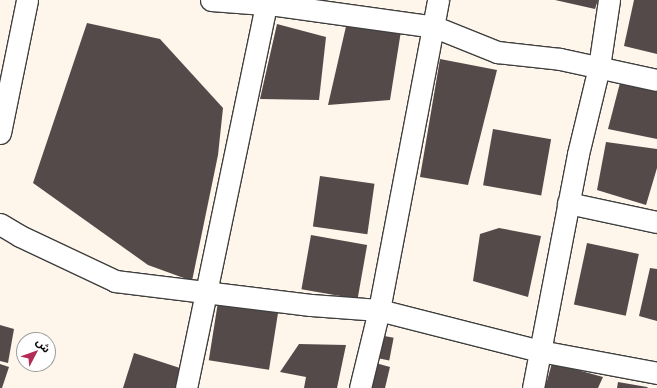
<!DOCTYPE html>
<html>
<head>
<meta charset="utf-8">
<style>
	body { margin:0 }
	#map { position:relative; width:657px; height:388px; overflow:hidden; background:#fef6eb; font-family:Literata,"Noto Sans Arabic",serif }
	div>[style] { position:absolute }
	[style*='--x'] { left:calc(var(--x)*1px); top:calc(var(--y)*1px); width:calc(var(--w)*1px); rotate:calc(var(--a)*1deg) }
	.building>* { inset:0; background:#544a49; transform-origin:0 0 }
	.roads { filter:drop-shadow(1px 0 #3f3f3f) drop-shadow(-1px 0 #3f3f3f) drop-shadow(0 1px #3f3f3f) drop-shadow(0 -1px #3f3f3f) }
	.minor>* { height:21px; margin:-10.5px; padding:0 10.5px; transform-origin:10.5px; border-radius:10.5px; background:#fff }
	span { translate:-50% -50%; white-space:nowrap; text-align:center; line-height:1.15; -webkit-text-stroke:4px #fff; paint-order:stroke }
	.north { position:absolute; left:16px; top:332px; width:40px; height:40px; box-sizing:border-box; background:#fff; border:1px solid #9e9e9e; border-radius:50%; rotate:49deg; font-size:11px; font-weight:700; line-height:16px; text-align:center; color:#0c0c0c }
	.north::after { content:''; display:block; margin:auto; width:14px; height:18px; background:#b32c55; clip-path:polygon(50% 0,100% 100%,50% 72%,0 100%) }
</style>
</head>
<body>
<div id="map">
	<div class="building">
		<div style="clip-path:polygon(555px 0,598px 0,595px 9px)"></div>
		<div style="clip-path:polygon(634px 0,657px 0,657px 54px,624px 46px)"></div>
		<div style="clip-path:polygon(347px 22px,401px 31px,390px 100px,328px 105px)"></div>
		<div style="clip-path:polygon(87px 23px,160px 39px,223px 108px,218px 155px,192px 281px,148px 265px,33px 183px)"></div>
		<div style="clip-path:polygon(277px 24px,326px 37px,319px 100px,260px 99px)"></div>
		<div style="clip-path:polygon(440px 59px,497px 70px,468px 185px,420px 177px)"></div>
		<div style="clip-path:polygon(621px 79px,657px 86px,657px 139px,608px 129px)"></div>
		<div style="left:493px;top:129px;width:59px;height:57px;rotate:10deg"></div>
		<div style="clip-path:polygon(606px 142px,657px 149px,657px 168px,646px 205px,597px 190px)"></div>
		<div style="left:320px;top:176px;width:55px;height:51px;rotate:8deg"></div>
		<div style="clip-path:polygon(499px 228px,541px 236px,528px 297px,473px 281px,480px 234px)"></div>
		<div style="left:311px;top:235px;width:57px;height:55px;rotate:10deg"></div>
		<div style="left:587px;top:243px;width:53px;height:63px;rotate:12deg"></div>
		<div style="clip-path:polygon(650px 268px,657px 269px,657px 321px,639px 316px)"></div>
		<div style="left:218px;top:302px;width:61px;height:59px;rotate:9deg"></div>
		<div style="clip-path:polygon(0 325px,14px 329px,8px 363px,0 361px)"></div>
		<div style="left:374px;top:334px;width:20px;height:23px;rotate:11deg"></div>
		<div style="clip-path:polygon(299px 344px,346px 345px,337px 388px,304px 388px,306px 377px,280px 372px)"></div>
		<div style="clip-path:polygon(134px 353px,183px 369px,178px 388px,123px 388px)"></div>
		<div style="clip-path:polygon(372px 362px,390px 367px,385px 388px,366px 388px)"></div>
		<div style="clip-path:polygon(552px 363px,603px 377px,598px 388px,545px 388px)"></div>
		<div style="clip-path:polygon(0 364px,9px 367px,2px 388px,0 388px)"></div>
		<div style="clip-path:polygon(618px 382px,647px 387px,648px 388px,617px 388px)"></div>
	</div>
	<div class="roads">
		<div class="minor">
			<div style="--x:211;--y:0;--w:66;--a:4.3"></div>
			<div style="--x:277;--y:5;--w:160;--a:7.9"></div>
			<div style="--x:435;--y:27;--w:67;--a:22"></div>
			<div style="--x:497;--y:52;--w:63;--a:6.3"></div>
			<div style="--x:560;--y:59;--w:99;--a:12.2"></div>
			<div style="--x:0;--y:133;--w:136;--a:-78.5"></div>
			<div style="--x:568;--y:203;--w:91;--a:12.1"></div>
			<div style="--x:0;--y:224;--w:23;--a:31"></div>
			<div style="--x:20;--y:236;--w:105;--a:25.3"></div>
			<div style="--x:115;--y:281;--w:197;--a:7"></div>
			<div style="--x:311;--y:305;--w:68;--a:4.2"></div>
			<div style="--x:379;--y:310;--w:166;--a:14.3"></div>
			<div style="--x:540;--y:351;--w:119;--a:10.6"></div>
			<div style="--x:186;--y:388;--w:396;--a:-78.2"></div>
			<div style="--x:360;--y:388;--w:80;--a:-76.3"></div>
			<div style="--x:379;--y:310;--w:316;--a:-79.2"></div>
			<div style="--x:533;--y:388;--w:238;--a:-79.1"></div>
			<div style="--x:578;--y:154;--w:89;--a:-76.4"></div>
			<div style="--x:599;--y:67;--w:68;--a:-81.5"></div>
		</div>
	</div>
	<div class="north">ش</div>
</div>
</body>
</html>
